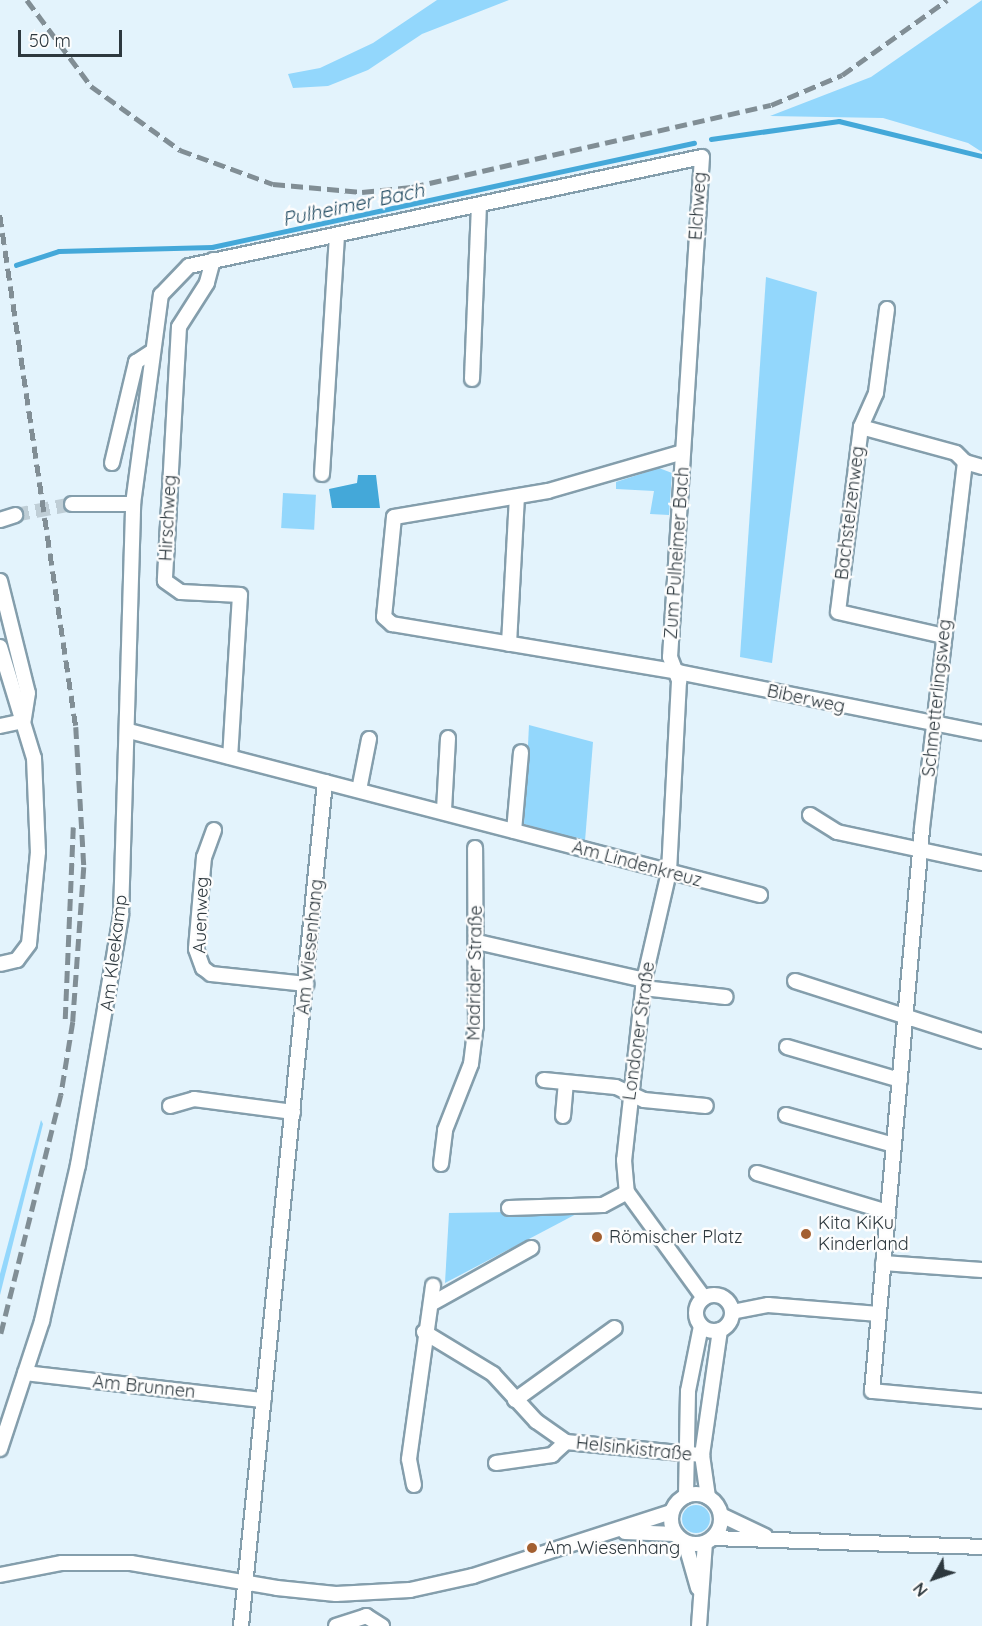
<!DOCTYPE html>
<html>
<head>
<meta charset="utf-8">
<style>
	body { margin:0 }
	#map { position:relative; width:982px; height:1626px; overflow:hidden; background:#e3f3fc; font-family:Quicksand,sans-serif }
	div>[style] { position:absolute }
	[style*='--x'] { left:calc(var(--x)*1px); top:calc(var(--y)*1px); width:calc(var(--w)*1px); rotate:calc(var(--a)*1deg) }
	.green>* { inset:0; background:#93d7fc; transform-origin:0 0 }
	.round { border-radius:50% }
	.water>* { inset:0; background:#44a8d9 }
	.stream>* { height:4.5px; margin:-2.25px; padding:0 2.25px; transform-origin:2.25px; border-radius:2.25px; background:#44a8d9 }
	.minor-tunnel>* { height:14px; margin-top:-7px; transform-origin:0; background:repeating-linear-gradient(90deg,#bfced6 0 14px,transparent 0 21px) }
	.roads { filter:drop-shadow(2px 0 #849eac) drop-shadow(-2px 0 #849eac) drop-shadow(0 2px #849eac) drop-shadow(0 -2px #849eac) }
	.minor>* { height:14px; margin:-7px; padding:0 7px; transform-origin:7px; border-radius:7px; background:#fff }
	.minor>.ring { margin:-7px; padding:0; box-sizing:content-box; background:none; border:14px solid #fff; border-radius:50% }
	.rail>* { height:4.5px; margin-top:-2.25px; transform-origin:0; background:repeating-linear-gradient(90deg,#818e95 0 12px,transparent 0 18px) }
	.dots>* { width:16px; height:16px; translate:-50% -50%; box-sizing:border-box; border:3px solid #fdfdfd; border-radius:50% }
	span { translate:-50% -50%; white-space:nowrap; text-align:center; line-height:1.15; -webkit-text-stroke:5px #fdfdfd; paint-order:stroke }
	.street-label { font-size:18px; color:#2d383e }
	.poi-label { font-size:18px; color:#2d383e }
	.left { translate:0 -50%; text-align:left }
	.water-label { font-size:20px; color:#264f65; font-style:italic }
	.north { position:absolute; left:904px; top:1548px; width:60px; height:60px; -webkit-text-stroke:4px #fdfdfd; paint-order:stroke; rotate:230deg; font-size:16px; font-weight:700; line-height:24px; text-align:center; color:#2d383e }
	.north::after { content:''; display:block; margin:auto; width:21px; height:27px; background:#2d383e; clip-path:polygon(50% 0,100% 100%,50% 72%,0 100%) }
	.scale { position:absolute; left:18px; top:30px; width:104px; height:27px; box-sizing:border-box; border:3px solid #2d383e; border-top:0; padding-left:8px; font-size:18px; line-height:21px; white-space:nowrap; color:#2d383e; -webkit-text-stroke:4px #fdfdfd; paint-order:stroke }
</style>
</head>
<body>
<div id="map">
	<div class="green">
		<div style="clip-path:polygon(437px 0,509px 0,422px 34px,368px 70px,328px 86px,293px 88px,288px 74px,320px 68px,373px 43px)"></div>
		<div style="clip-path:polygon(982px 0,982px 152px,968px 143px,883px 118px,770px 116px,871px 77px)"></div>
		<div style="clip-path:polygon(766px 277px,817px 292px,772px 663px,740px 657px)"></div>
		<div style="clip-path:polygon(659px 468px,672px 473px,669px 515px,650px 514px,654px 491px,616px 489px,616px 482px)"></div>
		<div style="left:283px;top:493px;width:33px;height:35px;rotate:3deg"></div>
		<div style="clip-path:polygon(529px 725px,593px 742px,585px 841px,524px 824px)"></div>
		<div style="clip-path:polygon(41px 1120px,43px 1124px,0 1295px,0 1274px)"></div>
		<div style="clip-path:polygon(582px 1211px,445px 1283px,449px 1213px)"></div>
		<div class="round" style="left:682px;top:1505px;width:28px;height:28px"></div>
	</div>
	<div class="water">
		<div style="clip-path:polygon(358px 475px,376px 475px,380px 508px,332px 508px,329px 489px,357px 483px)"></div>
	</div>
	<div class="stream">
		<div style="--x:711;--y:139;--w:129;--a:-8"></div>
		<div style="--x:839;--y:121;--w:147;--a:13.8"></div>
		<div style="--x:16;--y:265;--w:45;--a:-18"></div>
		<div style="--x:59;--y:251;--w:153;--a:-1.5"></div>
		<div style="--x:212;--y:247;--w:493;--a:-12.2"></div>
	</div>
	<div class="minor-tunnel">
		<div style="--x:15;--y:515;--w:58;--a:-10.9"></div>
	</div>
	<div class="roads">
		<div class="minor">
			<div style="--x:213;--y:260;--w:24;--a:105"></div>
			<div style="--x:207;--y:283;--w:52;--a:122.5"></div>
			<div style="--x:179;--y:327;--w:254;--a:93.2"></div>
			<div style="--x:165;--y:581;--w:19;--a:35"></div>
			<div style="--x:181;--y:592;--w:59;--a:2.9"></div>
			<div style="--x:240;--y:595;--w:162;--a:93.5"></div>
			<div style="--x:887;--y:309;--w:85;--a:97.5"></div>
			<div style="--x:876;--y:393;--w:37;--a:114"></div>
			<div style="--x:861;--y:427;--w:186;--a:97.1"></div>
			<div style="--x:838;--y:612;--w:109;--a:12.8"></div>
			<div style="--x:472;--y:379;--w:173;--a:-87.7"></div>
			<div style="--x:861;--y:427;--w:98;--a:15.3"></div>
			<div style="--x:956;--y:453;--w:13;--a:45"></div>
			<div style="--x:965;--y:462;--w:18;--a:16"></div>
			<div style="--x:683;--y:452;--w:141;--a:163.9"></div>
			<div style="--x:548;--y:491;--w:156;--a:170.4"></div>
			<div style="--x:394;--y:517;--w:100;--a:95.7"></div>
			<div style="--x:384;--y:617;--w:11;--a:41"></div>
			<div style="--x:392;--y:624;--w:290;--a:9.5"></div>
			<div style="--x:678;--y:672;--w:310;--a:11.3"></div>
			<div style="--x:965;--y:462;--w:370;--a:96.7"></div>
			<div style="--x:922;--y:829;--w:564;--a:95.08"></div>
			<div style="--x:872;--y:1391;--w:110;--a:5.2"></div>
			<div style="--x:112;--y:463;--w:104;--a:-76.6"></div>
			<div style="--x:136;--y:362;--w:20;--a:-33"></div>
			<div style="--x:322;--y:474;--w:238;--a:-86.4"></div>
			<div style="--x:72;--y:504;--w:61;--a:0"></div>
			<div style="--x:0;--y:520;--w:16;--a:-18"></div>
			<div style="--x:0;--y:581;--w:115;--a:76"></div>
			<div style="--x:28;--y:693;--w:26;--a:99"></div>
			<div style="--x:509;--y:644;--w:147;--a:-86.9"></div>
			<div style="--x:0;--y:647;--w:116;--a:73"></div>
			<div style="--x:34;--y:758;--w:94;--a:87.6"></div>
			<div style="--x:38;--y:852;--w:92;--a:95.6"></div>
			<div style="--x:29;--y:944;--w:20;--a:127"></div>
			<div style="--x:17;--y:960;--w:17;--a:167"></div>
			<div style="--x:0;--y:726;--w:24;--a:-12"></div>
			<div style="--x:129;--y:731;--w:652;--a:14.57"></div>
			<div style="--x:359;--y:790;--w:52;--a:-78.9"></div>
			<div style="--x:444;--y:810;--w:72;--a:-86.8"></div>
			<div style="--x:810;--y:815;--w:32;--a:32"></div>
			<div style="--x:837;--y:832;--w:148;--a:12.1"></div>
			<div style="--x:214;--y:830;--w:29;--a:110"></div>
			<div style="--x:204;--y:857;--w:92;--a:95"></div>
			<div style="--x:196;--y:949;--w:20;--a:70"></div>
			<div style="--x:203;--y:968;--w:10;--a:37"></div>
			<div style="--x:211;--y:974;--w:96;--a:6"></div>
			<div style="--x:514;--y:831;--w:79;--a:-84.9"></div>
			<div style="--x:477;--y:942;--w:171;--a:12.8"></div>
			<div style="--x:795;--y:981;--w:196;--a:17.8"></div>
			<div style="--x:643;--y:988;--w:83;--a:6.2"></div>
			<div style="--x:787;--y:1047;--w:118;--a:16.3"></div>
			<div style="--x:544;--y:1080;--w:72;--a:5.6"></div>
			<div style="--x:616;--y:1087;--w:31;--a:25"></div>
			<div style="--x:644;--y:1100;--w:62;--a:5.5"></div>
			<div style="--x:170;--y:1106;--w:25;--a:-16"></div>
			<div style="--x:194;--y:1099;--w:100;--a:7.5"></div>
			<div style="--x:786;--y:1115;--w:112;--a:15.5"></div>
			<div style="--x:563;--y:1116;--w:33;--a:-85"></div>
			<div style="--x:441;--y:1164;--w:34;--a:-83"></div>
			<div style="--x:445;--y:1130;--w:71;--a:-68.5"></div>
			<div style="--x:471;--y:1064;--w:38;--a:-83"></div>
			<div style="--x:476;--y:1026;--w:178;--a:-90.3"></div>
			<div style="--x:757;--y:1173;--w:137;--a:16.6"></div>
			<div style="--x:509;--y:1208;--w:94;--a:-1.8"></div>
			<div style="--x:603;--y:1205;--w:27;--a:-28"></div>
			<div style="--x:883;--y:1263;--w:99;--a:4"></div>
			<div class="ring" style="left:696px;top:1295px;width:22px;height:22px"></div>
			<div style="--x:431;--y:1304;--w:115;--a:-29.2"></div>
			<div style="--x:732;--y:1312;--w:37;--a:-11"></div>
			<div style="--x:768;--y:1305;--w:111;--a:4.6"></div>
			<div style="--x:424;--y:1332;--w:81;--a:31.3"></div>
			<div style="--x:493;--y:1374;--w:64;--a:47.5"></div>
			<div style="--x:536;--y:1421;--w:37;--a:35"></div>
			<div style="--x:566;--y:1442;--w:137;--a:5.5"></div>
			<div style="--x:25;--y:1373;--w:240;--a:6.5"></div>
			<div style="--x:515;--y:1400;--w:123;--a:-35.8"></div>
			<div style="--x:0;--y:1449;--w:135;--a:-71.8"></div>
			<div style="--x:42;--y:1321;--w:160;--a:-77"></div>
			<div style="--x:78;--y:1165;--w:254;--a:-80.2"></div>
			<div style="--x:121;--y:915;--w:411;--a:-88.3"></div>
			<div style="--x:133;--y:504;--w:211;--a:-82.4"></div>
			<div style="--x:161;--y:295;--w:40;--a:-46"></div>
			<div style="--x:189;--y:266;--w:524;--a:-12"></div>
			<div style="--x:702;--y:157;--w:501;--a:93.66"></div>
			<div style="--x:670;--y:657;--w:26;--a:69"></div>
			<div style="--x:679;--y:681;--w:191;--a:93"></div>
			<div style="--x:669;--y:872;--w:111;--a:103"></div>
			<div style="--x:644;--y:980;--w:181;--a:96.3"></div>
			<div style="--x:624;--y:1160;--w:32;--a:85"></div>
			<div style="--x:627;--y:1192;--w:131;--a:54"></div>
			<div style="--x:496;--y:1463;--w:57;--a:-8.1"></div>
			<div style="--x:552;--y:1455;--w:19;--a:-43"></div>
			<div style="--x:414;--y:1485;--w:26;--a:-101"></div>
			<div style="--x:409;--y:1459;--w:175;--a:-82.1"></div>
			<div class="ring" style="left:671px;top:1494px;width:36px;height:36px"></div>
			<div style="--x:686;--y:1496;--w:105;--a:-88.9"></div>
			<div style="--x:688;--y:1391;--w:66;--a:-78.7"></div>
			<div style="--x:708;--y:1497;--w:42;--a:-98.1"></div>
			<div style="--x:702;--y:1455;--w:126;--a:-81.8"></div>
			<div style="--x:721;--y:1515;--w:49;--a:25.5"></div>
			<div style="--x:625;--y:1532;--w:50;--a:2.3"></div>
			<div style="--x:713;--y:1538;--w:269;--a:1.9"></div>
			<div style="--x:685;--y:1542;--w:48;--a:74.2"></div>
			<div style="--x:0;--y:1575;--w:63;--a:-11"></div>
			<div style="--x:62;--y:1563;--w:69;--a:0"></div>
			<div style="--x:131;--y:1563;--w:148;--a:9.7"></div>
			<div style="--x:277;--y:1588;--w:59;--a:5.8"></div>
			<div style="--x:336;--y:1594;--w:74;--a:-3.1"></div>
			<div style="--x:410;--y:1590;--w:65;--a:-12.5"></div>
			<div style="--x:473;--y:1576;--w:208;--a:-17.9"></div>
			<div style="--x:241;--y:1626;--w:848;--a:-84.32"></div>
			<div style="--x:336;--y:1626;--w:32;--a:-18"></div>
			<div style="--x:366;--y:1616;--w:19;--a:32"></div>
			<div style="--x:699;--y:1626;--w:83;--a:-85.9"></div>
		</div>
	</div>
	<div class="rail">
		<div style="--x:27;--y:0;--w:107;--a:53.3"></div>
		<div style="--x:91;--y:86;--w:110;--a:35.7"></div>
		<div style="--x:180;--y:150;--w:99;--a:20.1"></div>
		<div style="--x:273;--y:184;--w:89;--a:5.1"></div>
		<div style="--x:362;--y:192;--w:50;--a:-5.7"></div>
		<div style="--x:412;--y:187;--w:368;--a:-12.9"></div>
		<div style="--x:771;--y:105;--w:77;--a:-22.9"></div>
		<div style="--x:842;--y:75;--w:129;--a:-35.5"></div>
		<div style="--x:0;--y:215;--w:518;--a:81.56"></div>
		<div style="--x:76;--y:727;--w:140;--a:86.7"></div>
		<div style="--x:84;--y:867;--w:155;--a:94.1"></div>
		<div style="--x:73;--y:1022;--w:74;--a:99.3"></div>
		<div style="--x:61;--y:1095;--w:250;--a:104.1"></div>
		<div style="--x:65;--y:1019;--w:192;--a:-87.6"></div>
	</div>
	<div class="dots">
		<div style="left:806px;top:1234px;background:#a35f30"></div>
		<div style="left:597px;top:1237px;background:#a35f30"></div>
		<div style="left:532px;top:1548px;background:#a35f30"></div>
	</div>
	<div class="street-label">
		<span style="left:698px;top:206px;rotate:-86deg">Elchweg</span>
		<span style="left:850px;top:513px;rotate:-83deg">Bachstelzenweg</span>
		<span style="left:168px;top:518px;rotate:-87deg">Hirschweg</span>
		<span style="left:677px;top:553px;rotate:-86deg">Zum Pulheimer Bach</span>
		<span style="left:937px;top:698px;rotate:-84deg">Schmetterlingsweg</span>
		<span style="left:806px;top:699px;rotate:12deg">Biberweg</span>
		<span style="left:637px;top:864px;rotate:15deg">Am Lindenkreuz</span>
		<span style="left:201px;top:915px;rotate:-88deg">Auenweg</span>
		<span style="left:310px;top:947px;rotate:-84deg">Am Wiesenhang</span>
		<span style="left:114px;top:953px;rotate:-83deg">Am Kleekamp</span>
		<span style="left:475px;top:973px;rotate:-89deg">Madrider Straße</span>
		<span style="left:639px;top:1031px;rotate:-82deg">Londoner Straße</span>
		<span style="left:144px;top:1387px;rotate:6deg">Am Brunnen</span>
		<span style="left:634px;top:1449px;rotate:6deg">Helsinkistraße</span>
	</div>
	<div class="poi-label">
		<span class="left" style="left:818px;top:1234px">Kita KiKu<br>Kinderland</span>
		<span class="left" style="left:609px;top:1237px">Römischer Platz</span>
		<span class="left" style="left:544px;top:1548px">Am Wiesenhang</span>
	</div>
	<div class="water-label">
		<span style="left:353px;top:204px;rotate:-12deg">Pulheimer Bach</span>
	</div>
	<div class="north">N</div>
	<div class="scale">50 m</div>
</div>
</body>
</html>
